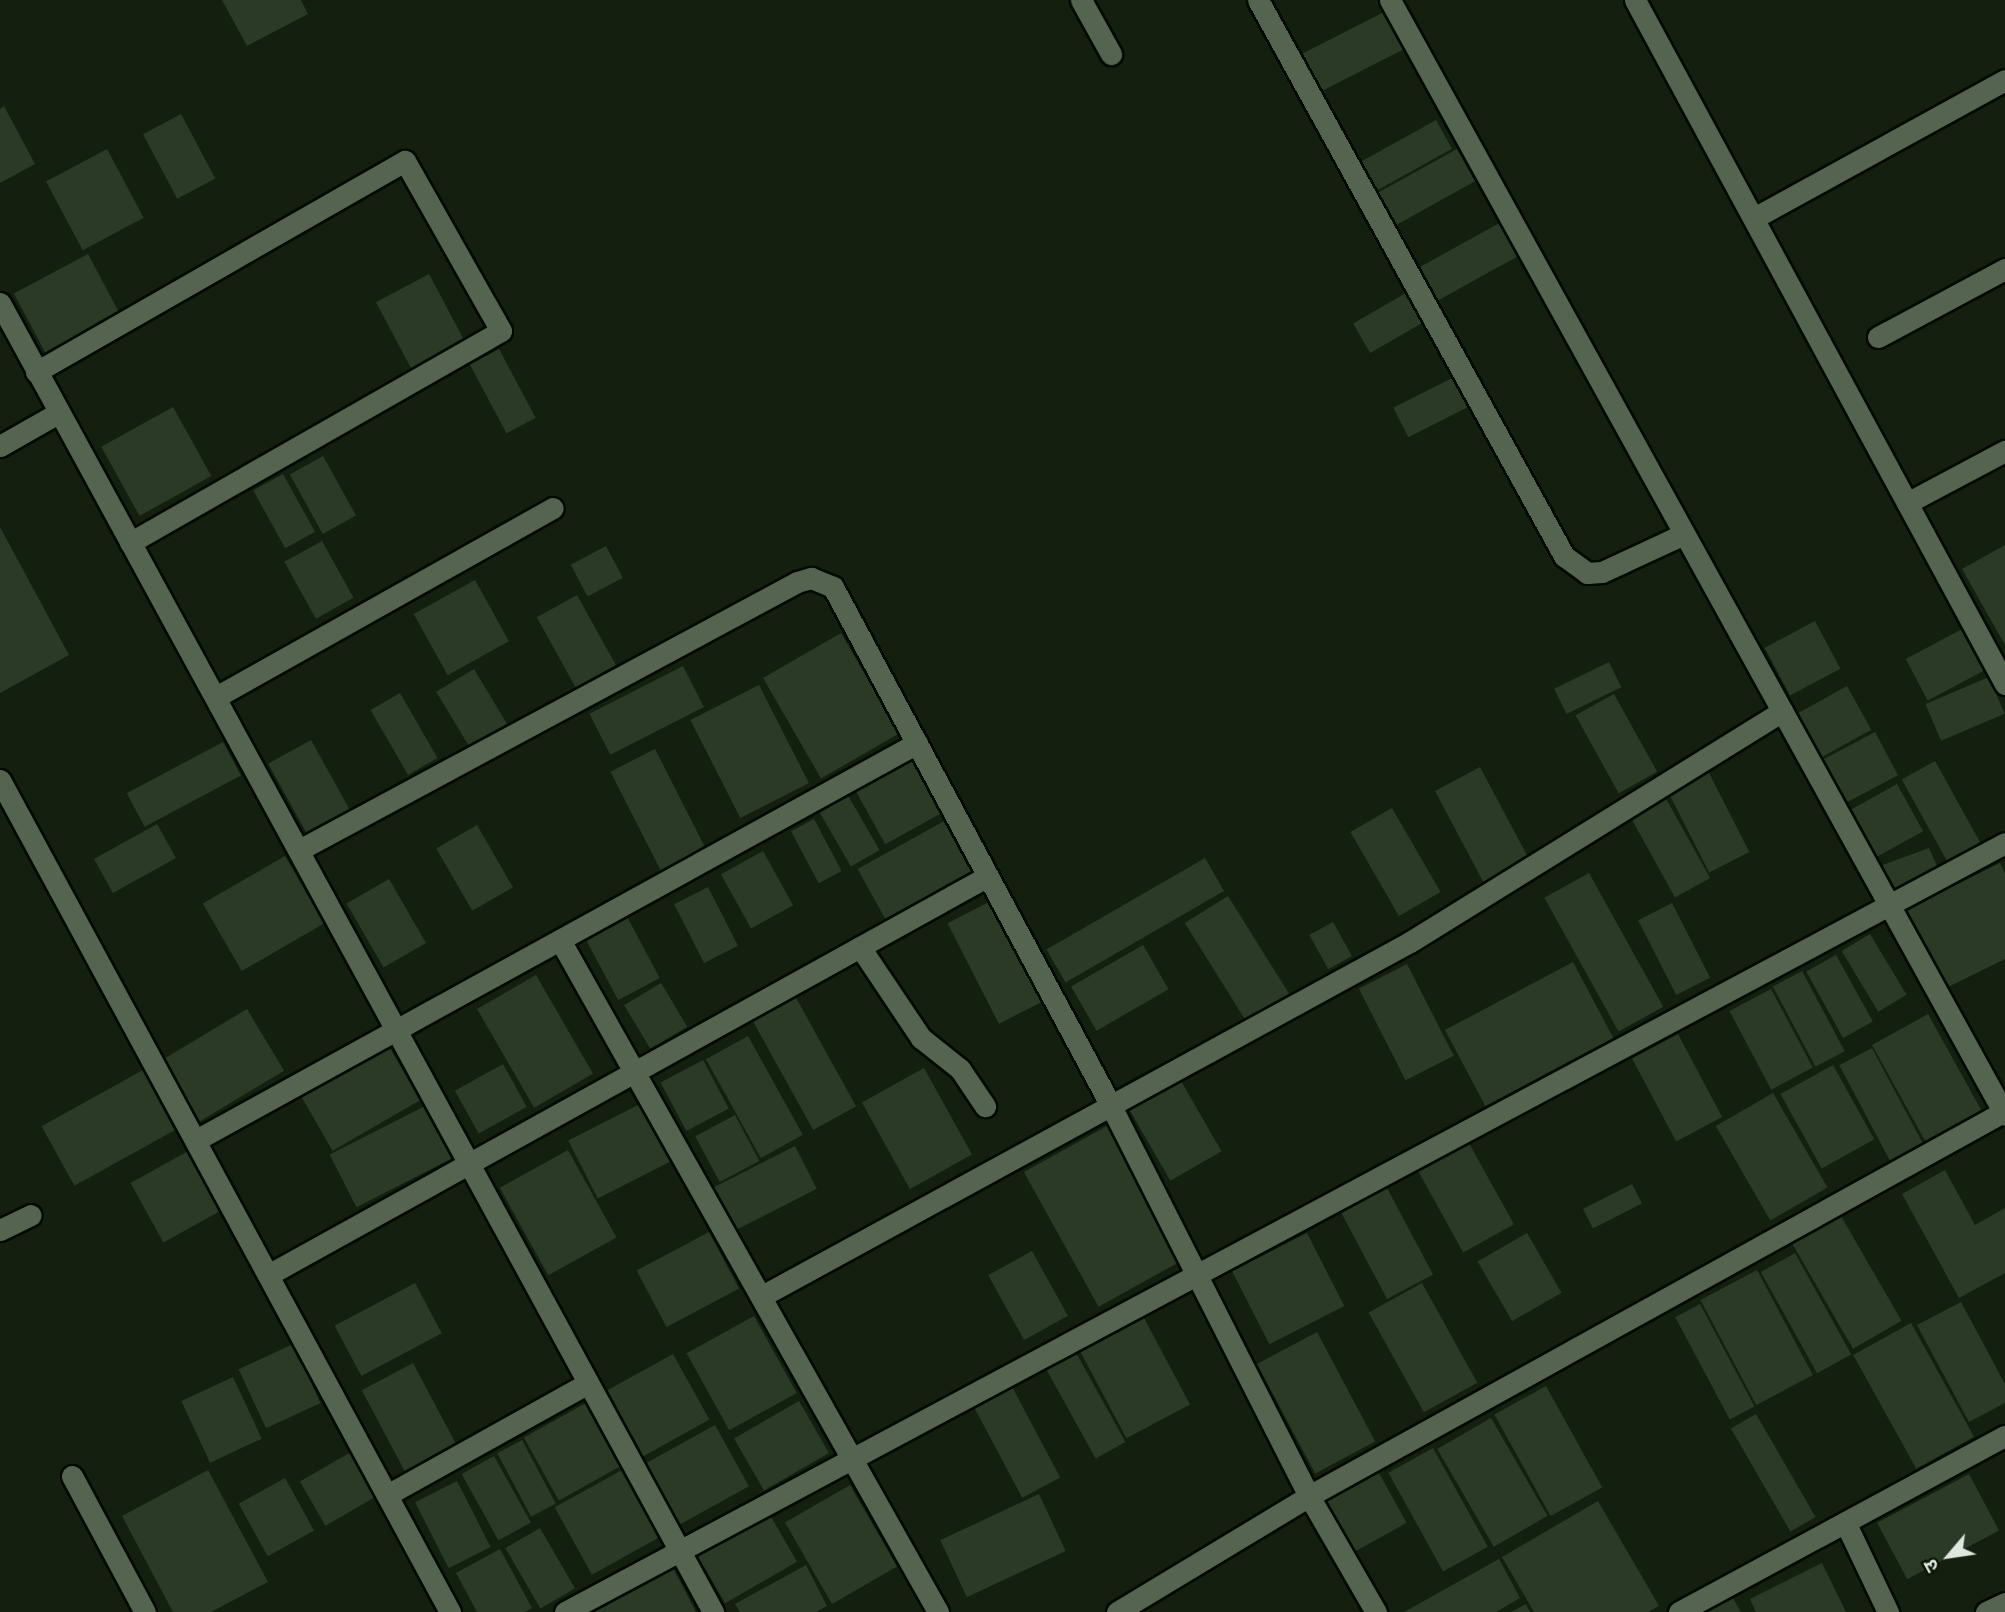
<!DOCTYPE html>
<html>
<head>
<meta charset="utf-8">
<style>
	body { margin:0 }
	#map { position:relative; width:2005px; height:1612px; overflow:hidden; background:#13200f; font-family:Manrope,"Noto Sans Devanagari",sans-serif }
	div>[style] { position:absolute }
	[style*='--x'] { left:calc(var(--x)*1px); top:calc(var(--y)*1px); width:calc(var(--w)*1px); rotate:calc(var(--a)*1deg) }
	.building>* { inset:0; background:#2b3927; transform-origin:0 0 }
	.roads { filter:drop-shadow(2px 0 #010a00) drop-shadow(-2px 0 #010a00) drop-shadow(0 2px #010a00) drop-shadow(0 -2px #010a00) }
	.minor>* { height:21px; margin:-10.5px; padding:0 10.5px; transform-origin:10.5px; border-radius:10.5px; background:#546450 }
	span { translate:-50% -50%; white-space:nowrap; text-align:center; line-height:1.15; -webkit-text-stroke:5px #0a1707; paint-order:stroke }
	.north { position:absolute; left:1914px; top:1521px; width:70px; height:70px; -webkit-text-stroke:5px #0a1707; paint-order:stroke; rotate:241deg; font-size:19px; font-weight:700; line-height:28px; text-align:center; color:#dee8dc }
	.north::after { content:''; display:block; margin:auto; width:24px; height:32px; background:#dee8dc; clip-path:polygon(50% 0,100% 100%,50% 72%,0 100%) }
</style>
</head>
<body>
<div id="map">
	<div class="building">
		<div style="clip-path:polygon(222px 0,301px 0,308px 14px,247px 46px)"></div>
		<div style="left:1388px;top:10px;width:42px;height:104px;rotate:63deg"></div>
		<div style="clip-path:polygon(4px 106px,35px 164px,0 183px,0 109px)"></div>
		<div style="left:181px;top:114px;width:73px;height:43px;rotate:62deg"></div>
		<div style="left:1436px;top:120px;width:33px;height:90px;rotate:61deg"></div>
		<div style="left:107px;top:149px;width:78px;height:69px;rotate:62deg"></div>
		<div style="left:1457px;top:149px;width:37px;height:93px;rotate:61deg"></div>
		<div style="left:1503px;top:221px;width:38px;height:99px;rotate:61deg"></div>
		<div style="left:88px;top:254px;width:71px;height:84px;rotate:62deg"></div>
		<div style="left:429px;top:274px;width:77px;height:60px;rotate:62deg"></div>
		<div style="left:1406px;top:293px;width:34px;height:61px;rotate:60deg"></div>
		<div style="left:499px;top:349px;width:78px;height:33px;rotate:62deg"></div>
		<div style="left:1454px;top:377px;width:33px;height:68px;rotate:63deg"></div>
		<div style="left:173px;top:407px;width:79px;height:82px;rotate:61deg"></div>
		<div style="left:323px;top:456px;width:68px;height:38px;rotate:61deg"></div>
		<div style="left:283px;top:474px;width:66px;height:34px;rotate:61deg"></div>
		<div style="clip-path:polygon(0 527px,69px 655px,0 693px)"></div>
		<div style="left:322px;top:541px;width:65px;height:43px;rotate:61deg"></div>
		<div style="clip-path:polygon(2005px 545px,2005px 645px,1962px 569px)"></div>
		<div style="left:606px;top:546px;width:36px;height:40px;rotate:62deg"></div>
		<div style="left:475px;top:580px;width:70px;height:70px;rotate:61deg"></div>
		<div style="left:577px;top:595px;width:80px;height:46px;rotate:61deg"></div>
		<div style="left:1815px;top:621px;width:54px;height:57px;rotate:62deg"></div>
		<div style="left:1964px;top:628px;width:47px;height:66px;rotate:62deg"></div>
		<div style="left:841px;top:633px;width:116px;height:90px;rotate:60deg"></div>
		<div style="left:1609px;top:662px;width:28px;height:61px;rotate:64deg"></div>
		<div style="left:683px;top:666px;width:46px;height:105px;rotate:63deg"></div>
		<div style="left:474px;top:669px;width:68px;height:44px;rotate:59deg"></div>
		<div style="left:1989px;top:677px;width:40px;height:69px;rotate:67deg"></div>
		<div style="left:759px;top:685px;width:110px;height:77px;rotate:63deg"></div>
		<div style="left:1847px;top:686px;width:50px;height:65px;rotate:61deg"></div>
		<div style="left:400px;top:693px;width:75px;height:34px;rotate:60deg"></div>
		<div style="left:1614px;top:694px;width:89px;height:44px;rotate:61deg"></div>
		<div style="left:1875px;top:732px;width:49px;height:62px;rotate:62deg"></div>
		<div style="left:311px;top:740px;width:81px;height:49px;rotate:61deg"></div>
		<div style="left:223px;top:742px;width:38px;height:109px;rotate:62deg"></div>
		<div style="left:655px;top:749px;width:117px;height:50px;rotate:63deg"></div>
		<div style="left:913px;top:758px;width:62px;height:66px;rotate:61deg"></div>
		<div style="left:1935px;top:761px;width:97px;height:38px;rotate:61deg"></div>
		<div style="left:1480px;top:767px;width:107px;height:51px;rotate:62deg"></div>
		<div style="left:1708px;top:771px;width:91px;height:45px;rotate:63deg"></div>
		<div style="left:1897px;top:784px;width:54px;height:57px;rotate:61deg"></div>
		<div style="left:846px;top:792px;width:67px;height:33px;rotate:60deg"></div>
		<div style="left:1664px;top:795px;width:95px;height:40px;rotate:61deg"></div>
		<div style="left:1392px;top:808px;width:97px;height:48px;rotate:60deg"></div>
		<div style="left:814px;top:819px;width:59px;height:26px;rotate:62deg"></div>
		<div style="left:946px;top:820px;width:58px;height:101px;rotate:61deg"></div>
		<div style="left:157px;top:824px;width:39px;height:72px;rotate:61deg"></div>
		<div style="left:477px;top:825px;width:72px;height:47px;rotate:60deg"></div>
		<div style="clip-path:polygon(1929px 848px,1940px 872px,1891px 896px,1877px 867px)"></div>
		<div style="left:763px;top:851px;width:62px;height:48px;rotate:61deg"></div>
		<div style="left:285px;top:856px;width:78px;height:95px;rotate:60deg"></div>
		<div style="left:1205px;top:858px;width:38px;height:183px;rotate:60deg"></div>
		<div style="clip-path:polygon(2000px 863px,2005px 873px,2005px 959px,1944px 989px,1904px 910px)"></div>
		<div style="left:1589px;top:873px;width:153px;height:51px;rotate:61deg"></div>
		<div style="left:389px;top:879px;width:74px;height:49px;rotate:60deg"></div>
		<div style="left:708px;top:887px;width:66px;height:38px;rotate:63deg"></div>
		<div style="left:1228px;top:896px;width:116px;height:51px;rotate:58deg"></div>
		<div style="left:993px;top:900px;width:113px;height:51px;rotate:63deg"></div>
		<div style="left:1672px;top:903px;width:84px;height:38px;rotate:63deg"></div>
		<div style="left:624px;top:911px;width:76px;height:47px;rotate:62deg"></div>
		<div style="left:1333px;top:922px;width:39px;height:27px;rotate:61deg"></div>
		<div style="left:1870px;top:934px;width:71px;height:33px;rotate:59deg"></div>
		<div style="left:1143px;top:945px;width:51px;height:83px;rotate:60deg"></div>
		<div style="left:1836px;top:955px;width:76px;height:34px;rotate:61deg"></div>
		<div style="left:1573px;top:962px;width:86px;height:145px;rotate:62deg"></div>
		<div style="left:1407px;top:964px;width:103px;height:54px;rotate:63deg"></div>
		<div style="left:1802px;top:971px;width:91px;height:33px;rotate:62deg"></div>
		<div style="left:536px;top:975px;width:114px;height:68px;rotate:60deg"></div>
		<div style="left:661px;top:983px;width:51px;height:43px;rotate:59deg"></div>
		<div style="left:1771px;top:989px;width:89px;height:47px;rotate:62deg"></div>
		<div style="left:795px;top:996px;width:126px;height:49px;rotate:61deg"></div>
		<div style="left:247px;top:1009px;width:72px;height:100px;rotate:59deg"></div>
		<div style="left:1928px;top:1014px;width:120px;height:64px;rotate:61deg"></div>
		<div style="left:1678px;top:1034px;width:94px;height:52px;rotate:62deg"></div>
		<div style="left:748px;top:1036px;width:113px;height:48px;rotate:61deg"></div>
		<div style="left:387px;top:1043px;width:66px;height:101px;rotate:60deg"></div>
		<div style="left:1872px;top:1048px;width:108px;height:37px;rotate:62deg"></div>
		<div style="left:703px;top:1060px;width:55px;height:48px;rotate:62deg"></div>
		<div style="left:503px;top:1064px;width:49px;height:55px;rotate:61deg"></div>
		<div style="left:1833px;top:1065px;width:85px;height:60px;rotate:61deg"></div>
		<div style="left:924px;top:1068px;width:99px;height:71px;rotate:61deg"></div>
		<div style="left:143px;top:1070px;width:68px;height:116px;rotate:61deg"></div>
		<div style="left:1181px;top:1081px;width:81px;height:59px;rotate:60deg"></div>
		<div style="left:1773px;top:1093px;width:109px;height:66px;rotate:60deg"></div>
		<div style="left:644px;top:1102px;width:65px;height:85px;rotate:63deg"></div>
		<div style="left:425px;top:1106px;width:59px;height:107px;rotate:63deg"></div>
		<div style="left:735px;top:1115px;width:52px;height:45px;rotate:62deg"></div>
		<div style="left:1107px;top:1126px;width:154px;height:95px;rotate:61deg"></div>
		<div style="left:1465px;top:1136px;width:101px;height:58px;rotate:61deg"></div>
		<div style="left:795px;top:1146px;width:48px;height:91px;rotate:63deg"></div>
		<div style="left:190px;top:1150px;width:68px;height:68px;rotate:61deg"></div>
		<div style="left:568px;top:1150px;width:100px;height:78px;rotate:61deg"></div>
		<div style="clip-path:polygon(1945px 1170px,1975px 1225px,2005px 1208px,2005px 1273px,1959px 1298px,1902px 1194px)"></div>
		<div style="left:1632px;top:1184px;width:22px;height:55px;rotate:63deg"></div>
		<div style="left:1387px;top:1188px;width:98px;height:52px;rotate:62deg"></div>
		<div style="left:1841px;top:1216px;width:121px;height:56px;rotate:60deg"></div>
		<div style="left:709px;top:1232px;width:64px;height:82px;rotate:62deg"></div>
		<div style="left:1307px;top:1233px;width:82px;height:84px;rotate:63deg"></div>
		<div style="left:1527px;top:1233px;width:69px;height:57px;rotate:60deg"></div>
		<div style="left:1032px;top:1251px;width:74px;height:50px;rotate:61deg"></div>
		<div style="left:1795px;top:1253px;width:116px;height:39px;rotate:61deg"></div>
		<div style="left:1757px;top:1270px;width:119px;height:64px;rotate:62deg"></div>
		<div style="left:415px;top:1283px;width:57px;height:91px;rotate:62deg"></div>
		<div style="left:1422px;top:1283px;width:114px;height:61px;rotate:61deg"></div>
		<div style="clip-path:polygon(1961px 1302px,2005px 1384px,2005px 1403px,1969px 1422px,1917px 1325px)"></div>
		<div style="left:1700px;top:1304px;width:116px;height:28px;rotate:62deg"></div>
		<div style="left:754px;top:1316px;width:88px;height:77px;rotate:61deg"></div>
		<div style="left:1144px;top:1318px;width:98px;height:72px;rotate:62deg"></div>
		<div style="left:1911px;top:1323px;width:130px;height:66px;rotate:61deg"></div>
		<div style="left:1317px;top:1332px;width:124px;height:68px;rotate:62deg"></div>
		<div style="left:293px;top:1344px;width:65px;height:60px;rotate:65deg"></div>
		<div style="left:1075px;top:1351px;width:104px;height:34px;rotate:61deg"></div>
		<div style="left:673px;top:1354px;width:75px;height:78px;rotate:61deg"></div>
		<div style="left:413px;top:1363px;width:99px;height:58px;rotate:62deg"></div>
		<div style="left:233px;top:1377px;width:68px;height:57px;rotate:65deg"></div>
		<div style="left:1010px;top:1383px;width:107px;height:43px;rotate:62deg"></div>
		<div style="left:1546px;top:1386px;width:116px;height:59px;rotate:61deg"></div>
		<div style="left:799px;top:1401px;width:60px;height:75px;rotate:60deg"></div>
		<div style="left:586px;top:1403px;width:72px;height:71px;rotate:61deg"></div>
		<div style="left:1756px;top:1414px;width:119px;height:29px;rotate:60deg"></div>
		<div style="left:1491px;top:1418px;width:113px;height:62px;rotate:60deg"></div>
		<div style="left:715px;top:1425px;width:70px;height:79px;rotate:61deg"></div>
		<div style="left:522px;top:1440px;width:72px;height:28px;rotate:62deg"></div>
		<div style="left:1433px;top:1448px;width:113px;height:51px;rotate:61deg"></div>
		<div style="left:351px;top:1452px;width:51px;height:59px;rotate:60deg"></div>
		<div style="left:494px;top:1456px;width:76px;height:37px;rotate:61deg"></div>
		<div style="left:1375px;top:1466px;width:65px;height:62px;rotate:61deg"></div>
		<div style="clip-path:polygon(208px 1470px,268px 1582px,211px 1612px,173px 1612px,122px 1516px)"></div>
		<div style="left:622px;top:1470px;width:77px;height:77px;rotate:61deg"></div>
		<div style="left:1969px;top:1474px;width:64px;height:104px;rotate:62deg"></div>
		<div style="left:285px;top:1478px;width:60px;height:53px;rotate:61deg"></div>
		<div style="left:457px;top:1481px;width:74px;height:47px;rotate:63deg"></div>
		<div style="left:850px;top:1485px;width:94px;height:75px;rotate:60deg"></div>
		<div style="left:1039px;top:1494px;width:63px;height:109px;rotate:65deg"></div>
		<div style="clip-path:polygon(1598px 1501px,1659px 1606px,1648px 1612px,1534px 1612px,1502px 1557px)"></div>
		<div style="left:770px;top:1515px;width:54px;height:83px;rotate:60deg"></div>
		<div style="left:540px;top:1528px;width:70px;height:40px;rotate:60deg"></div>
		<div style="clip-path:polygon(500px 1549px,532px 1608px,525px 1612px,477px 1612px,456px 1573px)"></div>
		<div style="clip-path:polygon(1499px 1559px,1520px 1598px,1496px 1612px,1404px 1612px)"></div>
		<div style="clip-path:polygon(1822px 1563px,1846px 1612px,1756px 1612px,1750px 1599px)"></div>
		<div style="clip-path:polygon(671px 1564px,696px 1612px,593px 1612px,590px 1607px)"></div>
		<div style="clip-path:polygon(806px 1565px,827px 1606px,816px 1612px,740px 1612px,735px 1604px)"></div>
		<div style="clip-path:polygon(1731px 1595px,1741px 1612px,1701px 1612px)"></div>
		<div style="clip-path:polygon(1526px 1604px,1530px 1612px,1511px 1612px)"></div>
	</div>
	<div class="roads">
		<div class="minor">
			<div style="--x:1081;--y:0;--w:62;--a:60.9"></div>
			<div style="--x:1258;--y:0;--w:635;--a:61.17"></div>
			<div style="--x:1564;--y:556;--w:29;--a:36"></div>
			<div style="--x:1587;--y:573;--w:15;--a:-4"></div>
			<div style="--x:1602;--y:572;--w:90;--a:-24.9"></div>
			<div style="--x:1390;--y:0;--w:1273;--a:61.12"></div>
			<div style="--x:1635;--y:0;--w:778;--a:61.59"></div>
			<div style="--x:1754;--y:218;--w:286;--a:-28.8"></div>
			<div style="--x:0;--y:303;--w:1491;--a:61.42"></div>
			<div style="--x:1878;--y:337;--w:144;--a:-28.2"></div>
			<div style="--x:36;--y:372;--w:425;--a:-29.8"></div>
			<div style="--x:405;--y:161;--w:195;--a:60.5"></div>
			<div style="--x:501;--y:331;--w:427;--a:150.3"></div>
			<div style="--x:0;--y:446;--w:67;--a:-29.6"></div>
			<div style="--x:1907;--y:503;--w:111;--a:-28"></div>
			<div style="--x:216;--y:697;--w:386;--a:-29.3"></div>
			<div style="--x:0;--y:780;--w:946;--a:61.59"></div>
			<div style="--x:301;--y:849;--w:563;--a:-28.29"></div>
			<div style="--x:797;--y:582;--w:15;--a:-16"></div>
			<div style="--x:811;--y:578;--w:24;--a:22"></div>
			<div style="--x:833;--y:587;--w:589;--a:61.82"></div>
			<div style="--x:1111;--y:1106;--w:437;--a:63.1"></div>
			<div style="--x:1309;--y:1496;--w:134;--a:60"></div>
			<div style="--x:560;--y:940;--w:771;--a:60.64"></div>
			<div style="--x:860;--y:947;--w:110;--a:56.2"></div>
			<div style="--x:921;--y:1038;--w:50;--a:38.5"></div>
			<div style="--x:960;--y:1069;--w:45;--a:56"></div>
			<div style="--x:198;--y:1139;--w:821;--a:-28.84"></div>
			<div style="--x:0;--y:1230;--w:34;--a:-26"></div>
			<div style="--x:268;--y:1275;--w:823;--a:-28.99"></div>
			<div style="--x:762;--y:1296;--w:738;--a:-28.65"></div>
			<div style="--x:1410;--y:942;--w:438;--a:-31.8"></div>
			<div style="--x:72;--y:1476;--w:154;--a:61.8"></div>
			<div style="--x:387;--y:1495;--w:230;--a:-29.1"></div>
			<div style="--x:1846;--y:1524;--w:98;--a:64.5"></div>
			<div style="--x:565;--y:1612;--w:1632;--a:-28.1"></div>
			<div style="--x:1117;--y:1612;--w:224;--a:-31.1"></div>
			<div style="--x:1309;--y:1496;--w:795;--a:-28.95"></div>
			<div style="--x:1679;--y:1612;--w:370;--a:-28.4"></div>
			<div style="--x:1986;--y:1612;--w:21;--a:-25"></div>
		</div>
	</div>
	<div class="north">उ</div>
</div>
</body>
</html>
